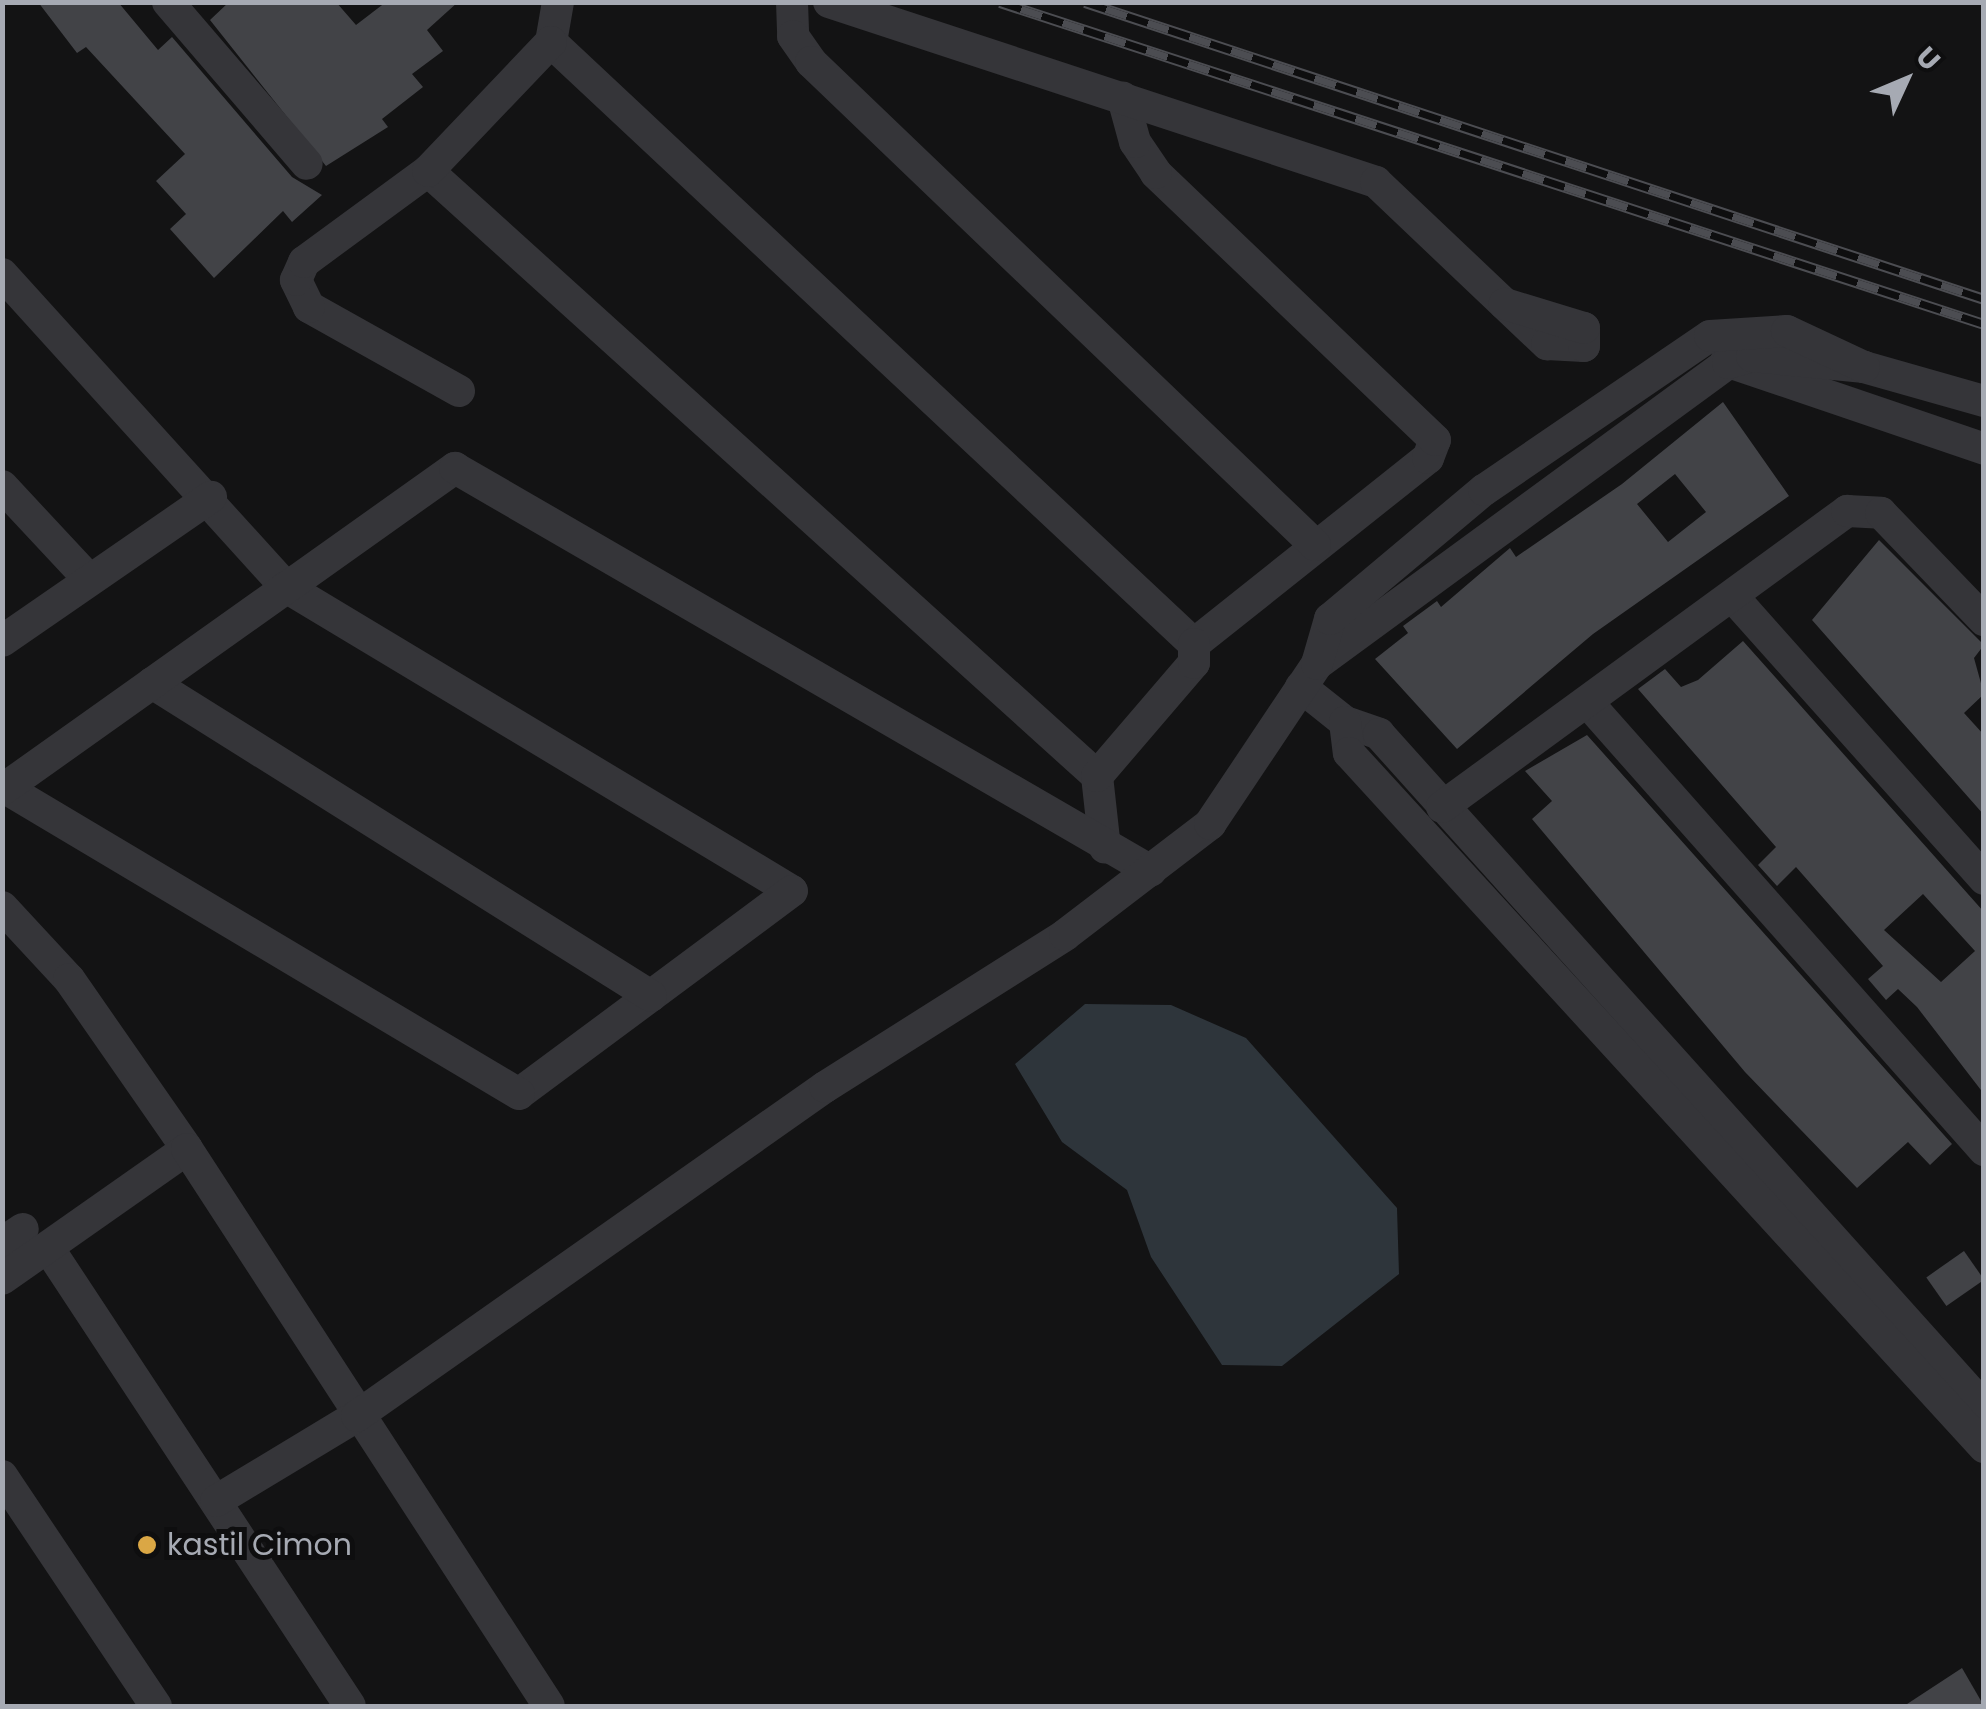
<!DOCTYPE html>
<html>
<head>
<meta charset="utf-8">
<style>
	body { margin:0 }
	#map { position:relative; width:1986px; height:1709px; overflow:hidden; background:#131314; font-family:Poppins,sans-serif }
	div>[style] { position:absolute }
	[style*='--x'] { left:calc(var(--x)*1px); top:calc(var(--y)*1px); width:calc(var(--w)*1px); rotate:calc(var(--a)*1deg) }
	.water>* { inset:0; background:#2e353b }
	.building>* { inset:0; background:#424347; transform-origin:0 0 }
	.street>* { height:32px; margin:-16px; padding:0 16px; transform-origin:16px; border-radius:16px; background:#353539 }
	.rail>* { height:11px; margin-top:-5.5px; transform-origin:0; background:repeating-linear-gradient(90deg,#0e0e0f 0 22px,#4c4d52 0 44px); box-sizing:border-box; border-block:2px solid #4c4d52 }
	.dots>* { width:28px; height:28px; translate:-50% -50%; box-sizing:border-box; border:5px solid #0e0e0f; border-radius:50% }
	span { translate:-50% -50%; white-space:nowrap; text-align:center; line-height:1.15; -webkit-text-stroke:10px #0e0e0f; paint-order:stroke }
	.poi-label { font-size:30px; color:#a6aab3 }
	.left { translate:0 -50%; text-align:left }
	.frame { position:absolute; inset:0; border:5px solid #a6aab3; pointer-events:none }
	.north { position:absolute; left:1856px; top:30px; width:100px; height:100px; -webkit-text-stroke:8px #0e0e0f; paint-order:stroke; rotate:46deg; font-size:28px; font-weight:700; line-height:40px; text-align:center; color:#a6aab3 }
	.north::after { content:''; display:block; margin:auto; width:35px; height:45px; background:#a6aab3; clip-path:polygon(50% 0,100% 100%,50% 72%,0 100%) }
</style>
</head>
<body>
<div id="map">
	<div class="water">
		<div style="clip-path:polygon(1085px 1004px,1171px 1005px,1246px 1038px,1397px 1208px,1399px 1274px,1282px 1366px,1222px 1365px,1151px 1257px,1127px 1190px,1062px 1142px,1015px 1064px)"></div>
	</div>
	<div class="building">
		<div style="clip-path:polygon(38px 2px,118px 2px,158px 50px,172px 37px,292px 177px,322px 195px,292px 222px,283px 211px,214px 278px,170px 229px,186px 214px,156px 181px,185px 154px,86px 47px,77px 53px)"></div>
		<div style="clip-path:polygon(229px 2px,336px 2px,356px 25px,386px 2px,458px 2px,427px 30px,443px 51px,412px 74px,423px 87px,382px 119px,388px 127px,326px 166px,210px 20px)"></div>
		<div style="clip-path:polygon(evenodd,1723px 402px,1789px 496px,1593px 634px,1457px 749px,1375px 659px,1408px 633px,1403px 626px,1437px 601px,1441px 607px,1510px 548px,1516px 557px,1622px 484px,1723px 402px,1675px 474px,1706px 512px,1668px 542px,1637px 504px,1675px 474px)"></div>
		<div style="clip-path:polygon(1879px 540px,1984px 645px,1974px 658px,1984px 694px,1964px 713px,1984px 735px,1984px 815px,1812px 620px)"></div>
		<div style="clip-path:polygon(evenodd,1743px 641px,1984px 912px,1984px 1094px,1917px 1007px,1898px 989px,1886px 1000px,1868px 979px,1883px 966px,1796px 867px,1777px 886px,1758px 865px,1776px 847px,1638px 689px,1665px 669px,1681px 687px,1698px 680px,1743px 641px,1923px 894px,1975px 951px,1941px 982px,1884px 930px,1923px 894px)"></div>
		<div style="clip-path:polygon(1587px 735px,1952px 1144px,1930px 1165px,1908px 1142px,1857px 1188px,1745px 1072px,1532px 819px,1552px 801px,1525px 771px)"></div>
		<div style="left:1964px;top:1251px;width:35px;height:46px;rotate:55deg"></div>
		<div style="clip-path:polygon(1962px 1668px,1984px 1706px,1904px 1706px)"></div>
	</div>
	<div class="street">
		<div style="--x:168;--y:2;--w:213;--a:49.4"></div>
		<div style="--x:558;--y:2;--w:41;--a:99.9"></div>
		<div style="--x:551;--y:42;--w:881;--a:43.11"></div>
		<div style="--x:1194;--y:644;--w:299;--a:-38.5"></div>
		<div style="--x:1428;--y:458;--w:19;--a:-69"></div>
		<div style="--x:1435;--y:440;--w:386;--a:-136.3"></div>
		<div style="--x:1156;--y:173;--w:37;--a:-124"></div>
		<div style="--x:1135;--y:142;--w:46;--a:-105.3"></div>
		<div style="--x:792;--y:2;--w:34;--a:88"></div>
		<div style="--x:793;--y:36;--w:32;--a:55"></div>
		<div style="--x:811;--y:62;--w:698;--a:43.78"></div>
		<div style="--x:829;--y:2;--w:576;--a:18.21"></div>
		<div style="--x:1376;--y:182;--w:236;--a:43.5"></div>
		<div style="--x:1547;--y:344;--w:37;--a:3"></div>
		<div style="--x:1584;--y:346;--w:18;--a:-90"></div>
		<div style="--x:1584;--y:328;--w:83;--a:-163.1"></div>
		<div style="--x:428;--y:171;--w:902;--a:42.12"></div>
		<div style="--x:1097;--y:776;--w:72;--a:83.7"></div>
		<div style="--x:2;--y:274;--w:423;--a:47.8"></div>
		<div style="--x:286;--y:587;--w:590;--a:31"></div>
		<div style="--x:792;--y:891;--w:340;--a:143.4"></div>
		<div style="--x:519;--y:1094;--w:598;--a:-149.23"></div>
		<div style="--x:1726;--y:361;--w:273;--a:18.8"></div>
		<div style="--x:459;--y:391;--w:172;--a:-150.8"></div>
		<div style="--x:309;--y:307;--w:30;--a:-116"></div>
		<div style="--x:296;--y:280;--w:20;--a:-66"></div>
		<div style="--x:304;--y:262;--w:154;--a:-36.3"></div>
		<div style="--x:428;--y:171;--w:178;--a:-46.4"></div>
		<div style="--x:2;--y:486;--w:125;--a:47"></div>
		<div style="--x:1733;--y:597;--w:378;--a:48.3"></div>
		<div style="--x:2;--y:641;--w:254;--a:-34.6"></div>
		<div style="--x:1317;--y:664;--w:509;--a:-36.22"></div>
		<div style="--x:1728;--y:363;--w:25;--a:-16"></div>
		<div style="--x:1752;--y:356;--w:113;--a:5.6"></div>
		<div style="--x:1864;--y:367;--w:125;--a:15.8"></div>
		<div style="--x:152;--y:683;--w:589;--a:32.1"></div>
		<div style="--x:1301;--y:687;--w:56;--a:38.5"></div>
		<div style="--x:1345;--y:722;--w:36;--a:19"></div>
		<div style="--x:1379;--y:734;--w:905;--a:48.05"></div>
		<div style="--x:1589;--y:704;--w:596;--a:48.47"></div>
		<div style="--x:1345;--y:722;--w:31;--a:83"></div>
		<div style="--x:1349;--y:753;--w:941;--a:47.54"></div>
		<div style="--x:1097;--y:776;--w:149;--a:-49.4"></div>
		<div style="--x:1194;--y:663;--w:19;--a:-90"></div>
		<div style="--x:2;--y:790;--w:556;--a:-35.41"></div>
		<div style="--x:455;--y:468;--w:804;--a:30.07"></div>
		<div style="--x:1442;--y:807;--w:502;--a:-36.16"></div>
		<div style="--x:1847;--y:511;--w:34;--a:3"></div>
		<div style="--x:1881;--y:513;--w:149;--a:46.1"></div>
		<div style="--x:2;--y:907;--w:98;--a:47.1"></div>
		<div style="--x:69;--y:979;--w:207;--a:55.2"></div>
		<div style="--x:2;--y:1243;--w:25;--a:-34"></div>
		<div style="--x:49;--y:1249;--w:547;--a:56.63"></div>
		<div style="--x:2;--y:1279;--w:226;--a:-35.1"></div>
		<div style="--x:187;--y:1149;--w:664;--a:56.98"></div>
		<div style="--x:2;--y:1476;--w:277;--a:56.2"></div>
		<div style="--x:216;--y:1501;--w:165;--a:-31.1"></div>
		<div style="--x:357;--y:1416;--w:572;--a:-35.11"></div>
		<div style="--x:825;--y:1087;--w:284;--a:-32.3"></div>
		<div style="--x:1065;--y:935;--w:183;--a:-37.4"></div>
		<div style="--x:1210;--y:824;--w:192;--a:-56.2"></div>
		<div style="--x:1317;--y:664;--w:47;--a:-73.9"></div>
		<div style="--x:1330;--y:619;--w:201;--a:-40"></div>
		<div style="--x:1484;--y:490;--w:273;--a:-34.3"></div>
		<div style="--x:1710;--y:336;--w:77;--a:-3.7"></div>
		<div style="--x:1787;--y:331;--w:85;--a:25.1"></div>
	</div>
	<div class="rail">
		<div style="--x:1000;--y:2;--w:1035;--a:18.12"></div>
		<div style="--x:1085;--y:2;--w:947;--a:18.28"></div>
	</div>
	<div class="dots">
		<div style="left:147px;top:1545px;background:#daa745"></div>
	</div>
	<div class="poi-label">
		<span class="left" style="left:167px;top:1545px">kastil Cimon</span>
	</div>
	<div class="frame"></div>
	<div class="north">U</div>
</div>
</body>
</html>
